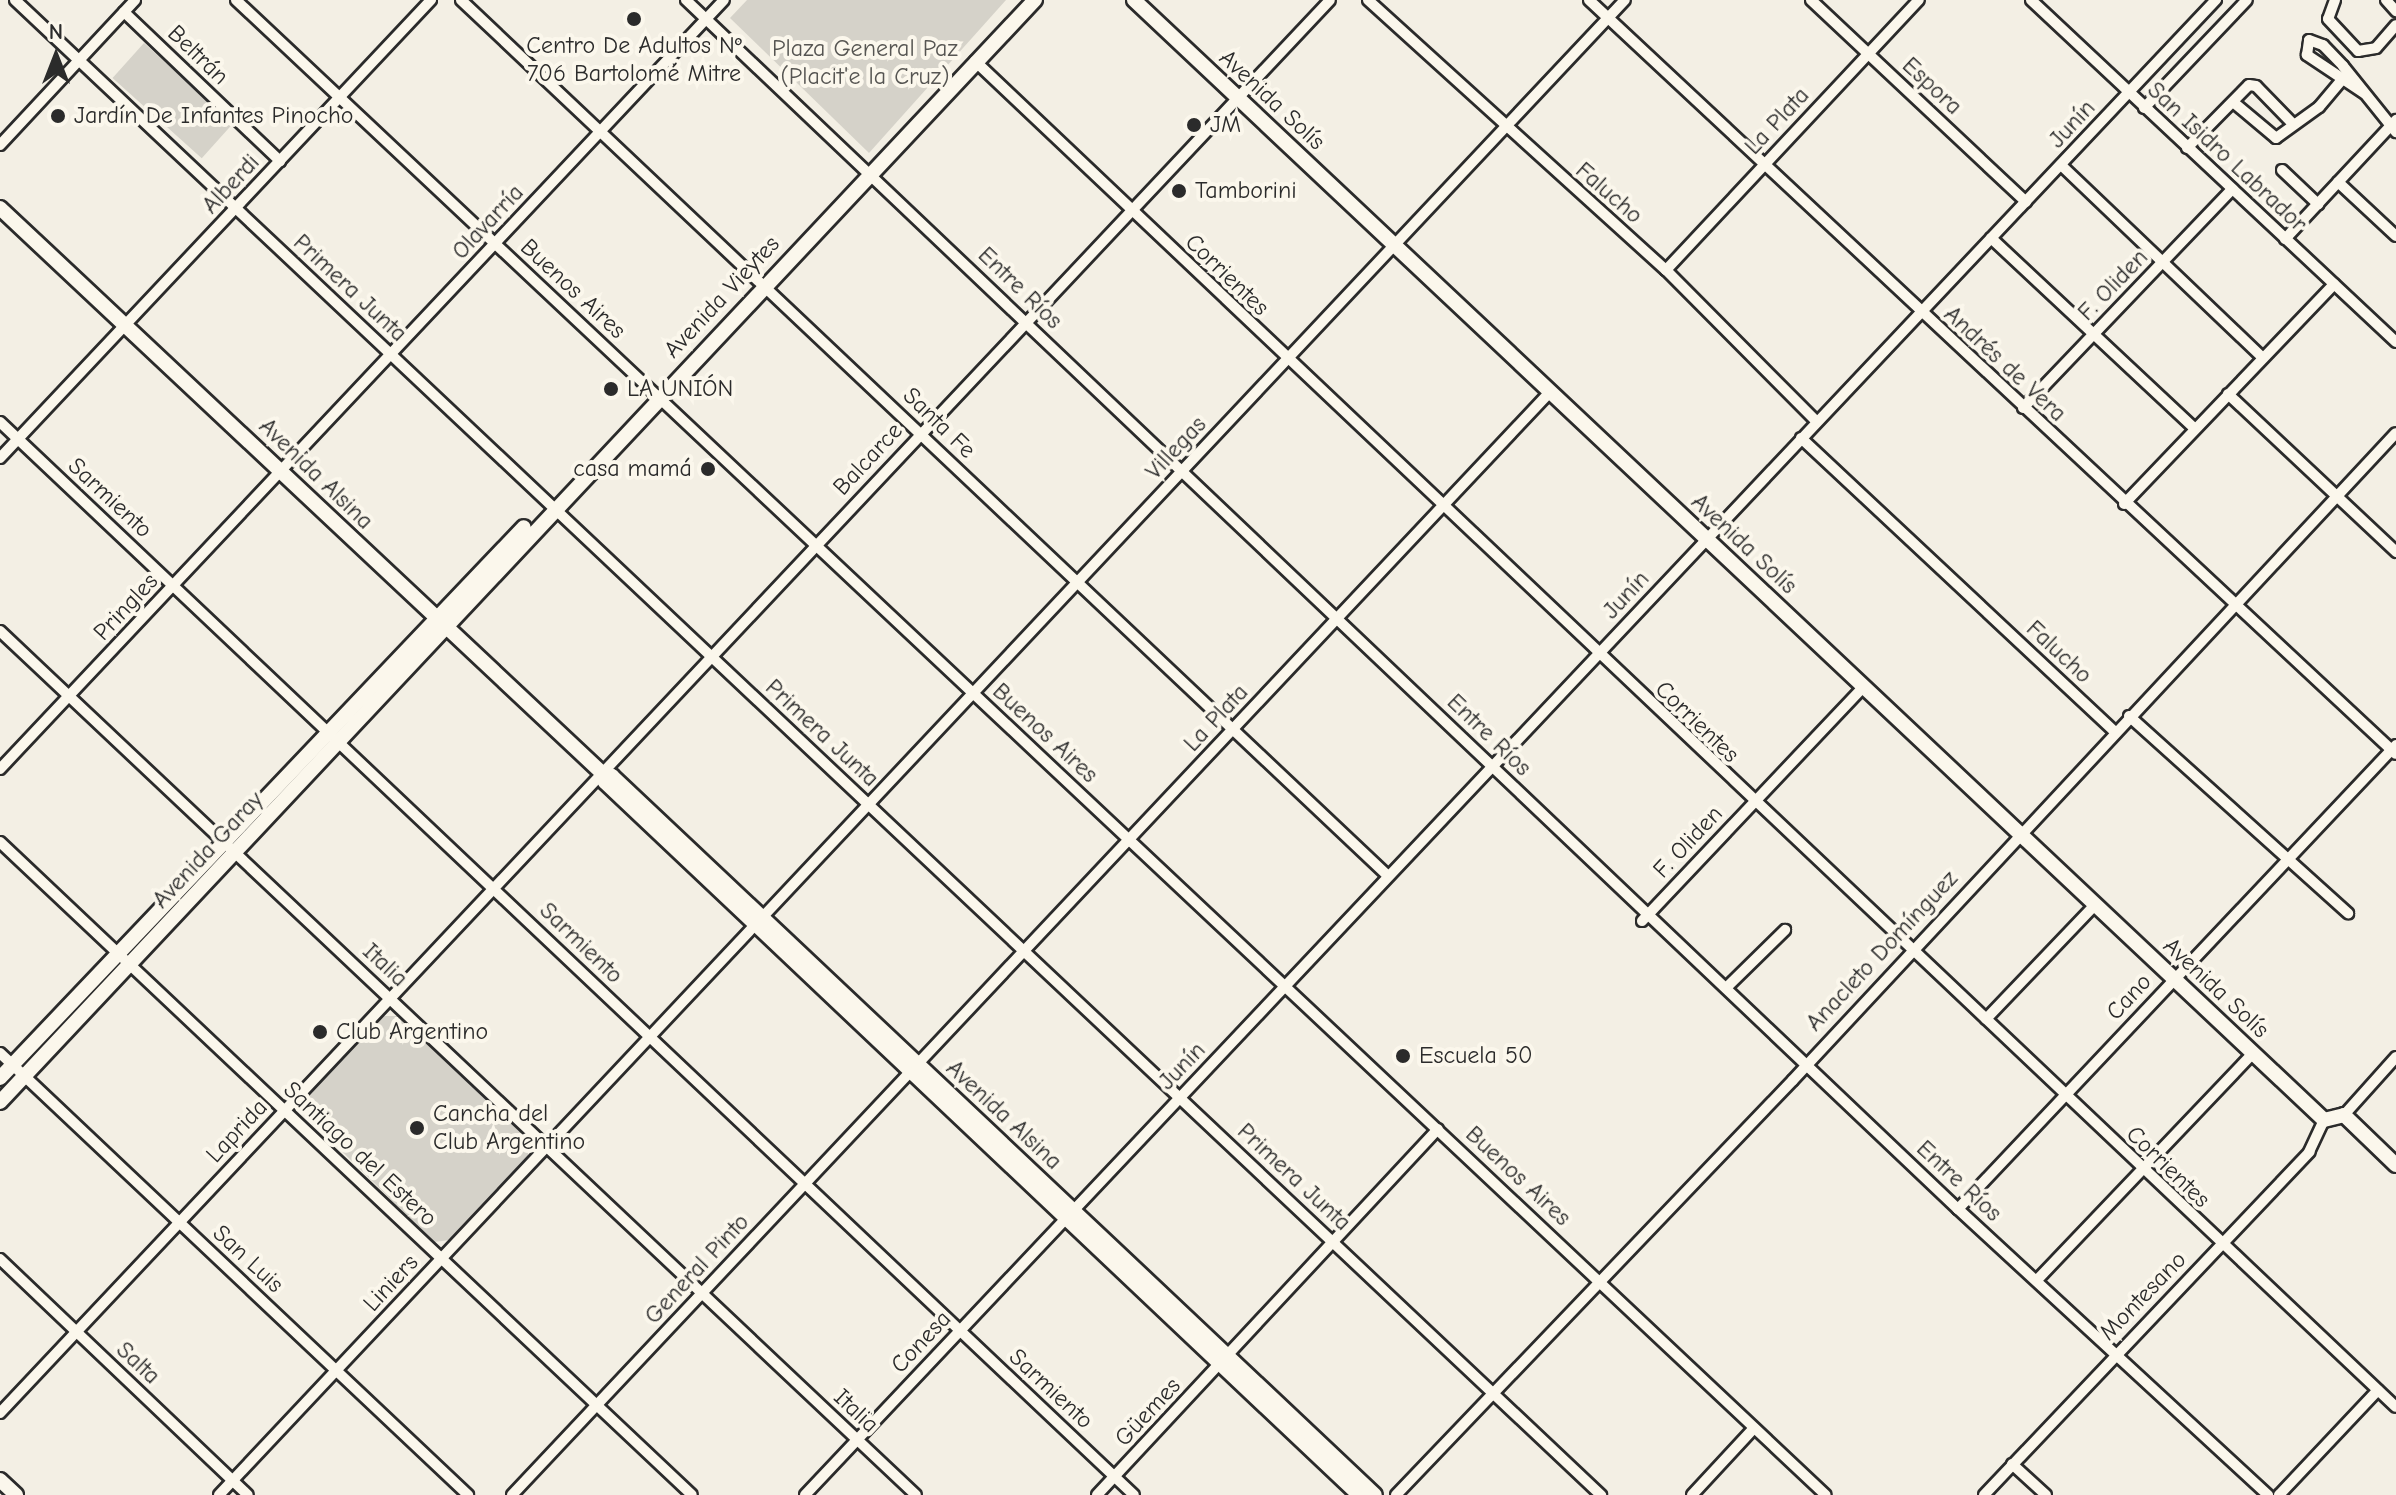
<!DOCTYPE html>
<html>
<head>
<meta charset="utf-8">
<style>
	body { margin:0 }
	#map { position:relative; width:2396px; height:1495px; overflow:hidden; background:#f3efe4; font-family:"Comic Neue",sans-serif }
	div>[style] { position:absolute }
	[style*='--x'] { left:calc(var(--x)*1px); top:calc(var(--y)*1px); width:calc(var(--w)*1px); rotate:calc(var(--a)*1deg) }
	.green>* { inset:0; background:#d5d2c9; transform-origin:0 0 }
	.roads { filter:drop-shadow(2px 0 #2b2b2b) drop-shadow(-2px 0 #2b2b2b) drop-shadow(0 2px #2b2b2b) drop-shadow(0 -2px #2b2b2b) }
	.street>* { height:10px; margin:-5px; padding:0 5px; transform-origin:5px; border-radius:5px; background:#fbf7ec }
	.secondary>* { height:14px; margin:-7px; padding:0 7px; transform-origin:7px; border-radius:7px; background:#fbf7ec }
	.dots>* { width:22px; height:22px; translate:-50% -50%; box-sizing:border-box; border:4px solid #fbf7ec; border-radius:50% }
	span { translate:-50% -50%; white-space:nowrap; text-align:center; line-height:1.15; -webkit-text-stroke:8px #fbf7ec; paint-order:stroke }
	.poi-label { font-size:24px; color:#2b2b2b }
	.left { translate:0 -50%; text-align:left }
	.right { translate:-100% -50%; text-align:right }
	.park-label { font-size:24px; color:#565552 }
	.street-label { font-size:24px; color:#2b2b2b }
	.north { position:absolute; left:16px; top:16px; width:80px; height:80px; -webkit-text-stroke:6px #fbf7ec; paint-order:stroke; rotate:0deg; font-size:22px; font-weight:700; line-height:32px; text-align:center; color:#2b2b2b }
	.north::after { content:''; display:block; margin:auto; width:28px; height:36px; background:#2b2b2b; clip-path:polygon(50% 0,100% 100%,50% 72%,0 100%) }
</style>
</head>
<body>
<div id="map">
	<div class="green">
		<div style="clip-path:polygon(747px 0,1006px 0,869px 153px,730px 18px)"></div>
		<div style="left:144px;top:43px;width:120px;height:47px;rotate:42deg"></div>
		<div style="clip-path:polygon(383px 1016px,400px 1016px,528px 1139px,528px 1157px,450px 1240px,434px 1242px,306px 1116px,303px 1101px)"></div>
	</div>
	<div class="roads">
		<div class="street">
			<div style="--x:15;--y:0;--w:2180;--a:43.31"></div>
			<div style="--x:236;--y:0;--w:2182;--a:43.24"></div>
			<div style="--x:461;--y:0;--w:1275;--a:43.38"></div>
			<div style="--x:686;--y:0;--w:1755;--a:43.55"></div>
			<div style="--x:1958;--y:1209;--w:422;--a:42.7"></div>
			<div style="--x:1368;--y:0;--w:402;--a:42.2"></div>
			<div style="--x:1666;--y:270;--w:214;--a:45.2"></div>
			<div style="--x:1589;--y:0;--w:1104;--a:43.06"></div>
			<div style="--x:1811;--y:0;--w:295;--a:43.2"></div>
			<div style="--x:2031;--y:0;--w:500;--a:43.14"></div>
			<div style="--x:2335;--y:0;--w:20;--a:110"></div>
			<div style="--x:2328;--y:19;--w:44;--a:46.8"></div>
			<div style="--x:2358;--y:51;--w:18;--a:-9"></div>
			<div style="--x:2376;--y:48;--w:30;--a:-49"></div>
			<div style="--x:2386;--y:0;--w:15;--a:48"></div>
			<div style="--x:124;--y:12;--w:216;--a:43.7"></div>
			<div style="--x:975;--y:61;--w:1957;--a:43.45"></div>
			<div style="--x:2364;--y:93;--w:69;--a:-146.3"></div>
			<div style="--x:2307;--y:55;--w:15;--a:-82"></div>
			<div style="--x:2309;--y:40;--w:15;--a:20"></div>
			<div style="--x:2323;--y:45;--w:29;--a:46"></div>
			<div style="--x:2343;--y:66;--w:85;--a:51.2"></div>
			<div style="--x:2233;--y:102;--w:56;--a:39.9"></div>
			<div style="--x:2276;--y:138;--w:53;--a:-35.8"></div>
			<div style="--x:2319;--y:107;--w:35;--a:-50"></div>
			<div style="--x:2144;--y:108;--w:149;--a:-46.4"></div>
			<div style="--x:0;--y:145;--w:198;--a:-47"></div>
			<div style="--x:2187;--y:148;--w:88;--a:-45.5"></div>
			<div style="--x:2249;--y:85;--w:7;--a:8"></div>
			<div style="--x:2256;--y:86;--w:52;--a:45.8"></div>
			<div style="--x:2061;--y:165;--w:279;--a:43.7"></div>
			<div style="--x:2282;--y:170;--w:50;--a:43.4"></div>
			<div style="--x:2338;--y:182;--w:79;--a:43"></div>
			<div style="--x:1991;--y:238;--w:279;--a:43.1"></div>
			<div style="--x:2285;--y:239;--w:163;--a:-47"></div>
			<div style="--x:1666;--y:270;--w:370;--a:-46.9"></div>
			<div style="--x:2228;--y:394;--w:231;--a:43.2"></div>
			<div style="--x:2023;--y:408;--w:303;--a:-46.3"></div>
			<div style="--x:0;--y:422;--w:1561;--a:43.42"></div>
			<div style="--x:1801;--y:438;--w:430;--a:43.1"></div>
			<div style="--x:0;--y:458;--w:629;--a:-46.74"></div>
			<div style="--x:2124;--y:504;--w:304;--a:-46.3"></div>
			<div style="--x:0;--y:631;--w:1259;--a:43.33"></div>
			<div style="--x:2129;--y:716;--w:295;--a:42"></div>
			<div style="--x:0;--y:769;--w:1056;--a:-46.73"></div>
			<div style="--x:0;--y:842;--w:951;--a:43.34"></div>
			<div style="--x:1642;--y:921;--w:323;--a:-46.6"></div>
			<div style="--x:1726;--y:988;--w:83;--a:-44.5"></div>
			<div style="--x:1986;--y:1019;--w:159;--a:-46.3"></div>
			<div style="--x:0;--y:1053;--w:644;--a:43.36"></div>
			<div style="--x:2344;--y:1115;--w:78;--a:-48.1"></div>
			<div style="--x:1958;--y:1209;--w:638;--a:-46.65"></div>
			<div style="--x:0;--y:1259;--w:342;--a:43.6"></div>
			<div style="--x:2037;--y:1280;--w:313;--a:-46.4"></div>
			<div style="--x:0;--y:1413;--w:1940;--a:-46.73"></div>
			<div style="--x:2012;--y:1464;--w:46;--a:42.4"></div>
			<div style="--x:219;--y:1495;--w:2052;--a:-46.76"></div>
			<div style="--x:512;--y:1495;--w:1515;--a:-46.74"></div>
			<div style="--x:805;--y:1495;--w:2056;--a:-46.66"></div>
			<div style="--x:1097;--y:1495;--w:500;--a:-47.03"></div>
			<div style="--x:1396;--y:1495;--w:574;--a:-46.27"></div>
			<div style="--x:1793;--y:1080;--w:884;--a:-47.02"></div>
			<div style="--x:1692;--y:1495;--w:91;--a:-47.2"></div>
			<div style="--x:1984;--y:1495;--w:473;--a:-46.5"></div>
			<div style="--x:2309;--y:1152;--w:35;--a:-65"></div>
			<div style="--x:2279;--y:1495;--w:144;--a:-46.7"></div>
		</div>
		<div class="secondary">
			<div style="--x:1134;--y:0;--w:1634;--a:43.26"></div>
			<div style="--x:2324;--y:1120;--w:21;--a:-14"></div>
			<div style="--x:2344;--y:1115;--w:72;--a:43.9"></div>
			<div style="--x:0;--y:208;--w:824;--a:43.18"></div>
			<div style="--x:0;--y:1078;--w:760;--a:-46.44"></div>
			<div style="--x:0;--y:1102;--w:1512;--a:-46.8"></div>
			<div style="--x:0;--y:1480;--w:22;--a:43"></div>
			<div style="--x:1359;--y:1495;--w:1038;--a:-136.6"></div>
			<div style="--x:605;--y:782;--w:11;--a:-112"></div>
			<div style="--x:601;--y:772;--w:12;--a:20"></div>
			<div style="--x:612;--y:776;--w:1048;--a:43.3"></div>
		</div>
	</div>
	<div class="dots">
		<div style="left:634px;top:19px;background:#2b2b2b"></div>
		<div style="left:58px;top:116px;background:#2b2b2b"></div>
		<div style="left:1194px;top:125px;background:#2b2b2b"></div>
		<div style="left:1179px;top:191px;background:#2b2b2b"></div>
		<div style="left:611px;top:389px;background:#2b2b2b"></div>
		<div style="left:708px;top:469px;background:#2b2b2b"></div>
		<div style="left:320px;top:1032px;background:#2b2b2b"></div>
		<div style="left:1403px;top:1056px;background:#2b2b2b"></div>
		<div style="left:417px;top:1128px;background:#2b2b2b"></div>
	</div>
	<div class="poi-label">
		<span style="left:634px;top:60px">Centro De Adultos Nº<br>706 Bartolomé Mitre</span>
		<span class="left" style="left:74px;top:116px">Jardín De Infantes Pinocho</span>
		<span class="left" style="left:1210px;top:125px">JM</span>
		<span class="left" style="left:1195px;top:191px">Tamborini</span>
		<span class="left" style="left:627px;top:389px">LA UNIÓN</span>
		<span class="right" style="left:692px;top:469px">casa mamá</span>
		<span class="left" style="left:336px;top:1032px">Club Argentino</span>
		<span class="left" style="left:1419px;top:1056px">Escuela 50</span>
		<span class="left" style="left:433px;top:1128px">Cancha del<br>Club Argentino</span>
	</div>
	<div class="park-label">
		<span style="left:865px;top:63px">Plaza General Paz<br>(Placit'e la Cruz)</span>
	</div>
	<div class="street-label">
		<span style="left:198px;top:55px;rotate:44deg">Beltrán</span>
		<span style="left:1932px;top:86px;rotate:43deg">Espora</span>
		<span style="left:1272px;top:100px;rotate:43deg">Avenida Solís</span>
		<span style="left:1777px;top:121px;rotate:-47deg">La Plata</span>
		<span style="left:2072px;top:124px;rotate:-47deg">Junín</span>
		<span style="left:2227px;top:157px;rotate:43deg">San Isidro Labrador</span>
		<span style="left:231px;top:184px;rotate:-47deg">Alberdi</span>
		<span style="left:1609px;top:193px;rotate:41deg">Falucho</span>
		<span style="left:488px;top:222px;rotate:-47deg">Olavarría</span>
		<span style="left:1227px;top:275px;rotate:44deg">Corrientes</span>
		<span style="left:2113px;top:285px;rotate:-46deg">F. Oliden</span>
		<span style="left:350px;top:288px;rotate:43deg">Primera Junta</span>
		<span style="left:1020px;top:288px;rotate:44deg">Entre Ríos</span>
		<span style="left:573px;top:289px;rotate:43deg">Buenos Aires</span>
		<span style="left:722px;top:297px;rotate:-47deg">Avenida Vieytes</span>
		<span style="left:2005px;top:364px;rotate:43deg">Andrés de Vera</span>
		<span style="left:939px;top:423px;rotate:44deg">Santa Fe</span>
		<span style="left:1176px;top:448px;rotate:-47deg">Villegas</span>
		<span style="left:868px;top:459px;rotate:-47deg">Balcarce</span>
		<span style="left:316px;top:474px;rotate:44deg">Avenida Alsina</span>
		<span style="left:110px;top:498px;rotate:43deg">Sarmiento</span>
		<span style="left:1744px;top:544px;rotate:43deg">Avenida Solís</span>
		<span style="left:1626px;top:595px;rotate:-47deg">Junín</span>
		<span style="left:126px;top:607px;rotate:-47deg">Pringles</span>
		<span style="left:2059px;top:652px;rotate:43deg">Falucho</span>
		<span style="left:1216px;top:718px;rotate:-47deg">La Plata</span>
		<span style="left:1697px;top:722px;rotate:44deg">Corrientes</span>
		<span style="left:822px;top:733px;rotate:43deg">Primera Junta</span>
		<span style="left:1045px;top:733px;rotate:43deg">Buenos Aires</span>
		<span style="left:1489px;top:735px;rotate:44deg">Entre Ríos</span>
		<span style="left:1688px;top:842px;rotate:-47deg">F. Oliden</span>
		<span style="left:208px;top:850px;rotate:-47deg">Avenida Garay</span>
		<span style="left:581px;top:943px;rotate:44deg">Sarmiento</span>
		<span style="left:1882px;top:951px;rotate:-47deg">Anacleto Domínguez</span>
		<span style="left:385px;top:965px;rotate:43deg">Italia</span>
		<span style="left:2216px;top:988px;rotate:43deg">Avenida Solís</span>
		<span style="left:2129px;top:997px;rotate:-47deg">Cano</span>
		<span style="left:1182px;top:1066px;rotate:-46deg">Junín</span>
		<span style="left:1004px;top:1115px;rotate:43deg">Avenida Alsina</span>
		<span style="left:237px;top:1131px;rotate:-47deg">Laprida</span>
		<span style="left:360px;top:1154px;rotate:43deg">Santiago del Estero</span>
		<span style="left:2168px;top:1167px;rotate:44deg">Corrientes</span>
		<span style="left:1518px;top:1176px;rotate:43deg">Buenos Aires</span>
		<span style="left:1294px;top:1177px;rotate:43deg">Primera Junta</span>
		<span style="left:1959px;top:1181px;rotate:43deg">Entre Ríos</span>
		<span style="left:248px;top:1259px;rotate:43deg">San Luis</span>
		<span style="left:697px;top:1269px;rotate:-47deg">General Pinto</span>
		<span style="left:391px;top:1283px;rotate:-47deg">Liniers</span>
		<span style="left:2143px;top:1296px;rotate:-46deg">Montesano</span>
		<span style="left:921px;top:1342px;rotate:-47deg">Conesa</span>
		<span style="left:138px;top:1363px;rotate:43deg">Salta</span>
		<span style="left:1051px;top:1389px;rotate:43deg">Sarmiento</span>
		<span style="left:856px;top:1411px;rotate:43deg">Italia</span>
		<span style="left:1148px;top:1412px;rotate:-47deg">Güemes</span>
	</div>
	<div class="north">N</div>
</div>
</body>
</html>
